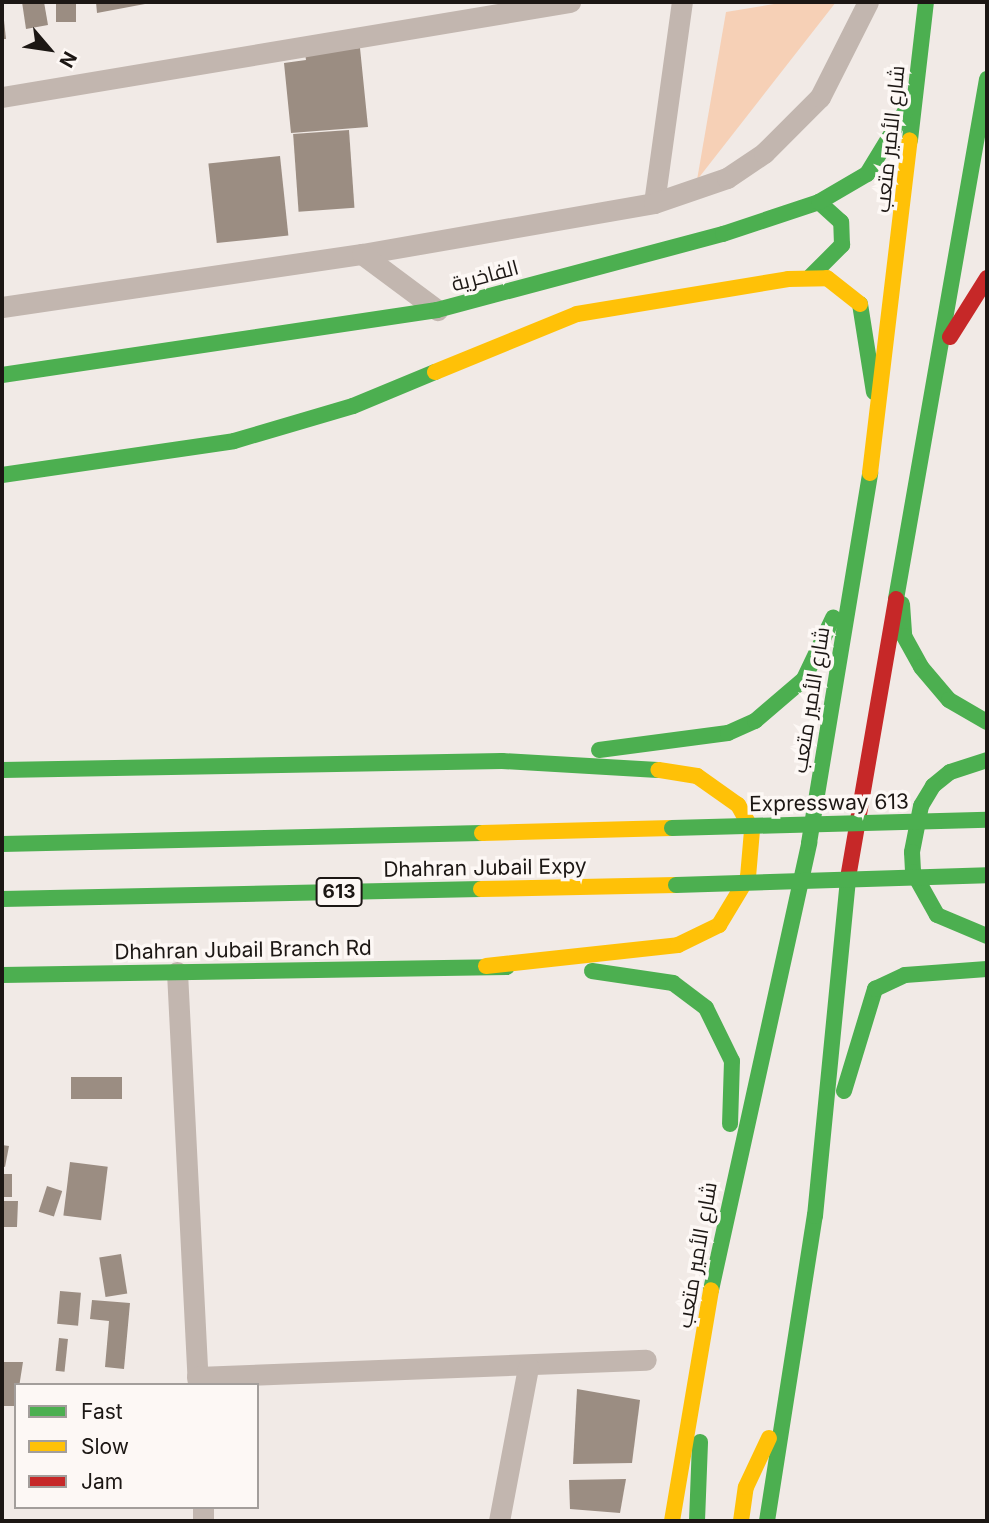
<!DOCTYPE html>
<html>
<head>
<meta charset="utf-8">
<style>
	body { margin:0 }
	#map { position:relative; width:989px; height:1523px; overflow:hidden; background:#f1eae6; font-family:Inter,Cairo,sans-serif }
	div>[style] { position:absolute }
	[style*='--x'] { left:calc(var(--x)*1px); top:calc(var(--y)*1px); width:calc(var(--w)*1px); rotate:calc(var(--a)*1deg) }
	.green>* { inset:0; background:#f6d0b6 }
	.building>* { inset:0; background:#9b8d82; transform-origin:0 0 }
	.street>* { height:21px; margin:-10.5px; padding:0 10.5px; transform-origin:10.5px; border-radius:10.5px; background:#c2b6af }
	.fast>* { height:16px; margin:-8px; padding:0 8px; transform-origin:8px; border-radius:8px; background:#4caf50 }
	.slow>* { height:16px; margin:-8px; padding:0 8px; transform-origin:8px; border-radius:8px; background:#ffc107 }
	.jam>* { height:16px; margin:-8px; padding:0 8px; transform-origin:8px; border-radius:8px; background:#c62828 }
	.fast-bridge>* { height:16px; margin:-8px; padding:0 8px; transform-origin:8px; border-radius:8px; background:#4caf50 }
	span { translate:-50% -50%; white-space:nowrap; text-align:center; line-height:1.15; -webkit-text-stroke:7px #fdf8f5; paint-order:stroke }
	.shield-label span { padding:2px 5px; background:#fdf8f5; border:2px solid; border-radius:5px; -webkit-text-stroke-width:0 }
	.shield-label { font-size:19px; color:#1c1714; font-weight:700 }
	.street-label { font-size:21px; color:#1c1714 }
	.frame { position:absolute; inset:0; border:4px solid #1c1714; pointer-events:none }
	.legend { position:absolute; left:14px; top:1383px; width:245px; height:126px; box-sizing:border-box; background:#fdf8f5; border:2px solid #a39e9b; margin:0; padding:9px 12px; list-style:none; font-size:21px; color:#1c1714 }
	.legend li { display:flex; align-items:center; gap:14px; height:35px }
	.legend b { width:35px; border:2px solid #a39e9b }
	.north { position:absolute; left:14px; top:14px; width:70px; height:70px; -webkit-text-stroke:5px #fdf8f5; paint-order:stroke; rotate:119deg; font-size:19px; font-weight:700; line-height:28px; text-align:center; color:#1c1714 }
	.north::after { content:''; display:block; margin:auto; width:24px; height:32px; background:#1c1714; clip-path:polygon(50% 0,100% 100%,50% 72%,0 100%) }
</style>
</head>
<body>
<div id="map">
	<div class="green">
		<div style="clip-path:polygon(786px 2px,836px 2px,697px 180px,726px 12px)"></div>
	</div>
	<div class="building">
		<div style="clip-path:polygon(2px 2px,6px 39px,2px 39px)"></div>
		<div style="clip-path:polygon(22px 2px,44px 2px,48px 25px,26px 29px)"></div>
		<div style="left:56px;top:2px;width:20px;height:20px"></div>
		<div style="clip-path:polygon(96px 2px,145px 2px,145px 4px,97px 13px)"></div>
		<div style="clip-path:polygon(360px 48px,368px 127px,291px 133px,284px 63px,306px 60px,305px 53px)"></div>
		<div style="left:349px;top:130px;width:78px;height:56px;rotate:86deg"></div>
		<div style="left:280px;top:156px;width:80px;height:72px;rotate:84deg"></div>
		<div style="left:122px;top:1077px;width:22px;height:51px;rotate:90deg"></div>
		<div style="clip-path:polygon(2px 1145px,9px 1146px,5px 1167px,2px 1166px)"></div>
		<div style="left:70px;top:1162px;width:38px;height:54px;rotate:7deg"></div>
		<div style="left:2px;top:1174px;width:10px;height:23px"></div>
		<div style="left:47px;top:1186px;width:16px;height:27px;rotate:18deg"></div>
		<div style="clip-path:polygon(2px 1201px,18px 1201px,17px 1227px,4px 1227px,4px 1245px)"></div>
		<div style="left:121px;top:1254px;width:40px;height:22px;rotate:81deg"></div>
		<div style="left:60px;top:1291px;width:21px;height:33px;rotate:5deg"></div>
		<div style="clip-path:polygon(92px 1300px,130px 1303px,124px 1369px,105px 1367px,109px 1321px,90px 1319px)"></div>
		<div style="left:59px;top:1338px;width:9px;height:33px;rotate:6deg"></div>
		<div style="clip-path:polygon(2px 1362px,23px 1362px,16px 1406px,2px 1406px)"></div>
		<div style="clip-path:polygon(577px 1389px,640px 1400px,632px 1463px,573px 1464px)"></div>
		<div style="clip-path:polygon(626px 1479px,620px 1513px,570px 1509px,569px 1480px)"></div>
	</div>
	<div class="street">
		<div style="--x:2;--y:97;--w:576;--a:-9.5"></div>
		<div style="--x:654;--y:203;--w:203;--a:-82.1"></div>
		<div style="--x:362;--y:254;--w:296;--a:-9.9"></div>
		<div style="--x:654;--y:203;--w:77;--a:-18.9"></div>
		<div style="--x:727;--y:178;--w:45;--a:-34"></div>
		<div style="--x:764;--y:153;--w:79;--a:-45"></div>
		<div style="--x:820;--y:97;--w:106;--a:-63.2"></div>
		<div style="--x:2;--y:307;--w:364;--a:-8.4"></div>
		<div style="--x:362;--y:254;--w:94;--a:36.7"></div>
		<div style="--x:177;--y:972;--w:414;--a:87.1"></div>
		<div style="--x:197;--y:1377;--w:449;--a:-2.2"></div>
		<div style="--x:203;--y:1507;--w:14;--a:90"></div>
		<div style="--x:499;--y:1521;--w:157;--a:-79.3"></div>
	</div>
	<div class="fast">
		<div style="--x:910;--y:140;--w:139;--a:-83.4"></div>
		<div style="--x:809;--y:278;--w:47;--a:-45"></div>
		<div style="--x:842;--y:245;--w:23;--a:-92"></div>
		<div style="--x:841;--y:222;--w:30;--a:-138"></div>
		<div style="--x:860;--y:304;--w:89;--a:81"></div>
		<div style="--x:2;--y:375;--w:440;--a:-8.5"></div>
		<div style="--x:437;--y:310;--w:296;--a:-14.9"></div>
		<div style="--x:723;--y:234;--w:101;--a:-18.4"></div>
		<div style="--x:819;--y:202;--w:56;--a:-30.3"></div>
		<div style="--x:867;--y:174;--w:87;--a:-58.7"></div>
		<div style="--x:2;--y:475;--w:234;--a:-8.3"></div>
		<div style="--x:234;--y:441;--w:124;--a:-16.4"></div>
		<div style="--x:353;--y:406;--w:89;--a:-22.5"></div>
		<div style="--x:896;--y:599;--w:528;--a:-80.07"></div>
		<div style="--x:902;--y:604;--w:32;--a:86"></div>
		<div style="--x:904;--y:636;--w:35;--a:61"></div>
		<div style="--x:921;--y:667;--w:43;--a:49.7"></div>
		<div style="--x:949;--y:700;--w:44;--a:30.1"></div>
		<div style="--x:599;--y:750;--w:130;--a:-7.5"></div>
		<div style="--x:728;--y:733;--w:30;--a:-24"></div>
		<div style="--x:755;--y:721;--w:65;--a:-40.6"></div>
		<div style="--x:804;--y:679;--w:68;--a:-64.6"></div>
		<div style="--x:987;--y:760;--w:39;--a:162"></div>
		<div style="--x:950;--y:772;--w:22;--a:141"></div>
		<div style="--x:933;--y:786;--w:23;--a:121"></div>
		<div style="--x:921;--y:806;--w:47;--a:101.1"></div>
		<div style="--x:912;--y:852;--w:20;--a:87"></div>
		<div style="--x:913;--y:872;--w:49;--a:60.8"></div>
		<div style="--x:937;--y:915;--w:54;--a:22.8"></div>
		<div style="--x:2;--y:770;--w:500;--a:-1.03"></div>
		<div style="--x:502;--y:761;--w:156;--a:3.3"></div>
		<div style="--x:2;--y:844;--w:480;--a:-1.3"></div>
		<div style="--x:2;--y:899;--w:479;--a:-1.2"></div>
		<div style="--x:592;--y:971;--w:82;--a:8.4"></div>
		<div style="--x:673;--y:983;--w:41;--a:37.1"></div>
		<div style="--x:706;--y:1008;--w:59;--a:63.9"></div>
		<div style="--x:732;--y:1061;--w:63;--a:91.8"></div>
		<div style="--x:2;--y:975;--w:505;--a:-0.91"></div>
		<div style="--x:844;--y:1091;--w:107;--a:-73.1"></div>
		<div style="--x:875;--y:989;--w:33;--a:-25"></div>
		<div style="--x:905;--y:975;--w:82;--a:-4.2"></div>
		<div style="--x:711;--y:1290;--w:458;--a:-77.6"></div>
		<div style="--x:809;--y:843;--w:375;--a:-80.6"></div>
		<div style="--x:697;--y:1521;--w:79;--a:-87.8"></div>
		<div style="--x:767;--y:1521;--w:309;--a:-81.1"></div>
		<div style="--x:815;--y:1216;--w:340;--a:-84.4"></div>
	</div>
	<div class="slow">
		<div style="--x:435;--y:372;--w:153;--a:-22.2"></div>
		<div style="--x:577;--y:314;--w:214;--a:-9.4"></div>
		<div style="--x:788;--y:279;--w:39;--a:-1"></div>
		<div style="--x:827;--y:278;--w:42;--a:38.2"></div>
		<div style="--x:870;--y:473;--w:335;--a:-83.2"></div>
		<div style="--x:482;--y:833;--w:190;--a:-1.5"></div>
		<div style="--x:481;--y:889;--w:195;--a:-1.2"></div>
		<div style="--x:486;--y:966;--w:193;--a:-6.2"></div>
		<div style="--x:678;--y:945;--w:46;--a:-26"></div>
		<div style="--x:719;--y:925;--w:56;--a:-58.9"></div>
		<div style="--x:748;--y:877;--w:47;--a:-85.1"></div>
		<div style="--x:752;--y:830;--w:29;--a:-119"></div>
		<div style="--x:738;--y:805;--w:50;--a:-144.7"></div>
		<div style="--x:697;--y:776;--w:39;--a:-171"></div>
		<div style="--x:672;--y:1521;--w:234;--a:-80.4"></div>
		<div style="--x:741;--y:1521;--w:34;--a:-82"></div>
		<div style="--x:746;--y:1487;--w:54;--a:-64.9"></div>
	</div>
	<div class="jam">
		<div style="--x:950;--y:337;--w:70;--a:-57.9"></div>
		<div style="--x:848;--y:878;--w:283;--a:-80.2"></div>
	</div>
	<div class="fast-bridge">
		<div style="--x:672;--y:828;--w:315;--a:-1.5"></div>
		<div style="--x:676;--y:885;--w:311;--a:-1.8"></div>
	</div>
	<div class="shield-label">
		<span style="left:339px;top:892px">613</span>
	</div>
	<div class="street-label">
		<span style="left:890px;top:139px;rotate:-84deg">شارع الأمير متعب</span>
		<span style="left:485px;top:276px;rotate:-15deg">الفاخرية</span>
		<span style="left:811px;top:700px;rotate:-81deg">شارع الأمير متعب</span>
		<span style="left:829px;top:803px;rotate:-1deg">Expressway 613</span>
		<span style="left:485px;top:868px;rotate:-1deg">Dhahran Jubail Expy</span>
		<span style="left:243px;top:950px;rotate:-1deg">Dhahran Jubail Branch Rd</span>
		<span style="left:697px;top:1255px;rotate:-80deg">شارع الأمير متعب</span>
	</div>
	<div class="frame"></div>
	<ul class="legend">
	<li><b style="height:9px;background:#4caf50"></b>Fast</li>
	<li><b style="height:9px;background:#ffc107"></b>Slow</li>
	<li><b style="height:9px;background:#c62828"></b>Jam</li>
	</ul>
	<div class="north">N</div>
</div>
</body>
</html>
